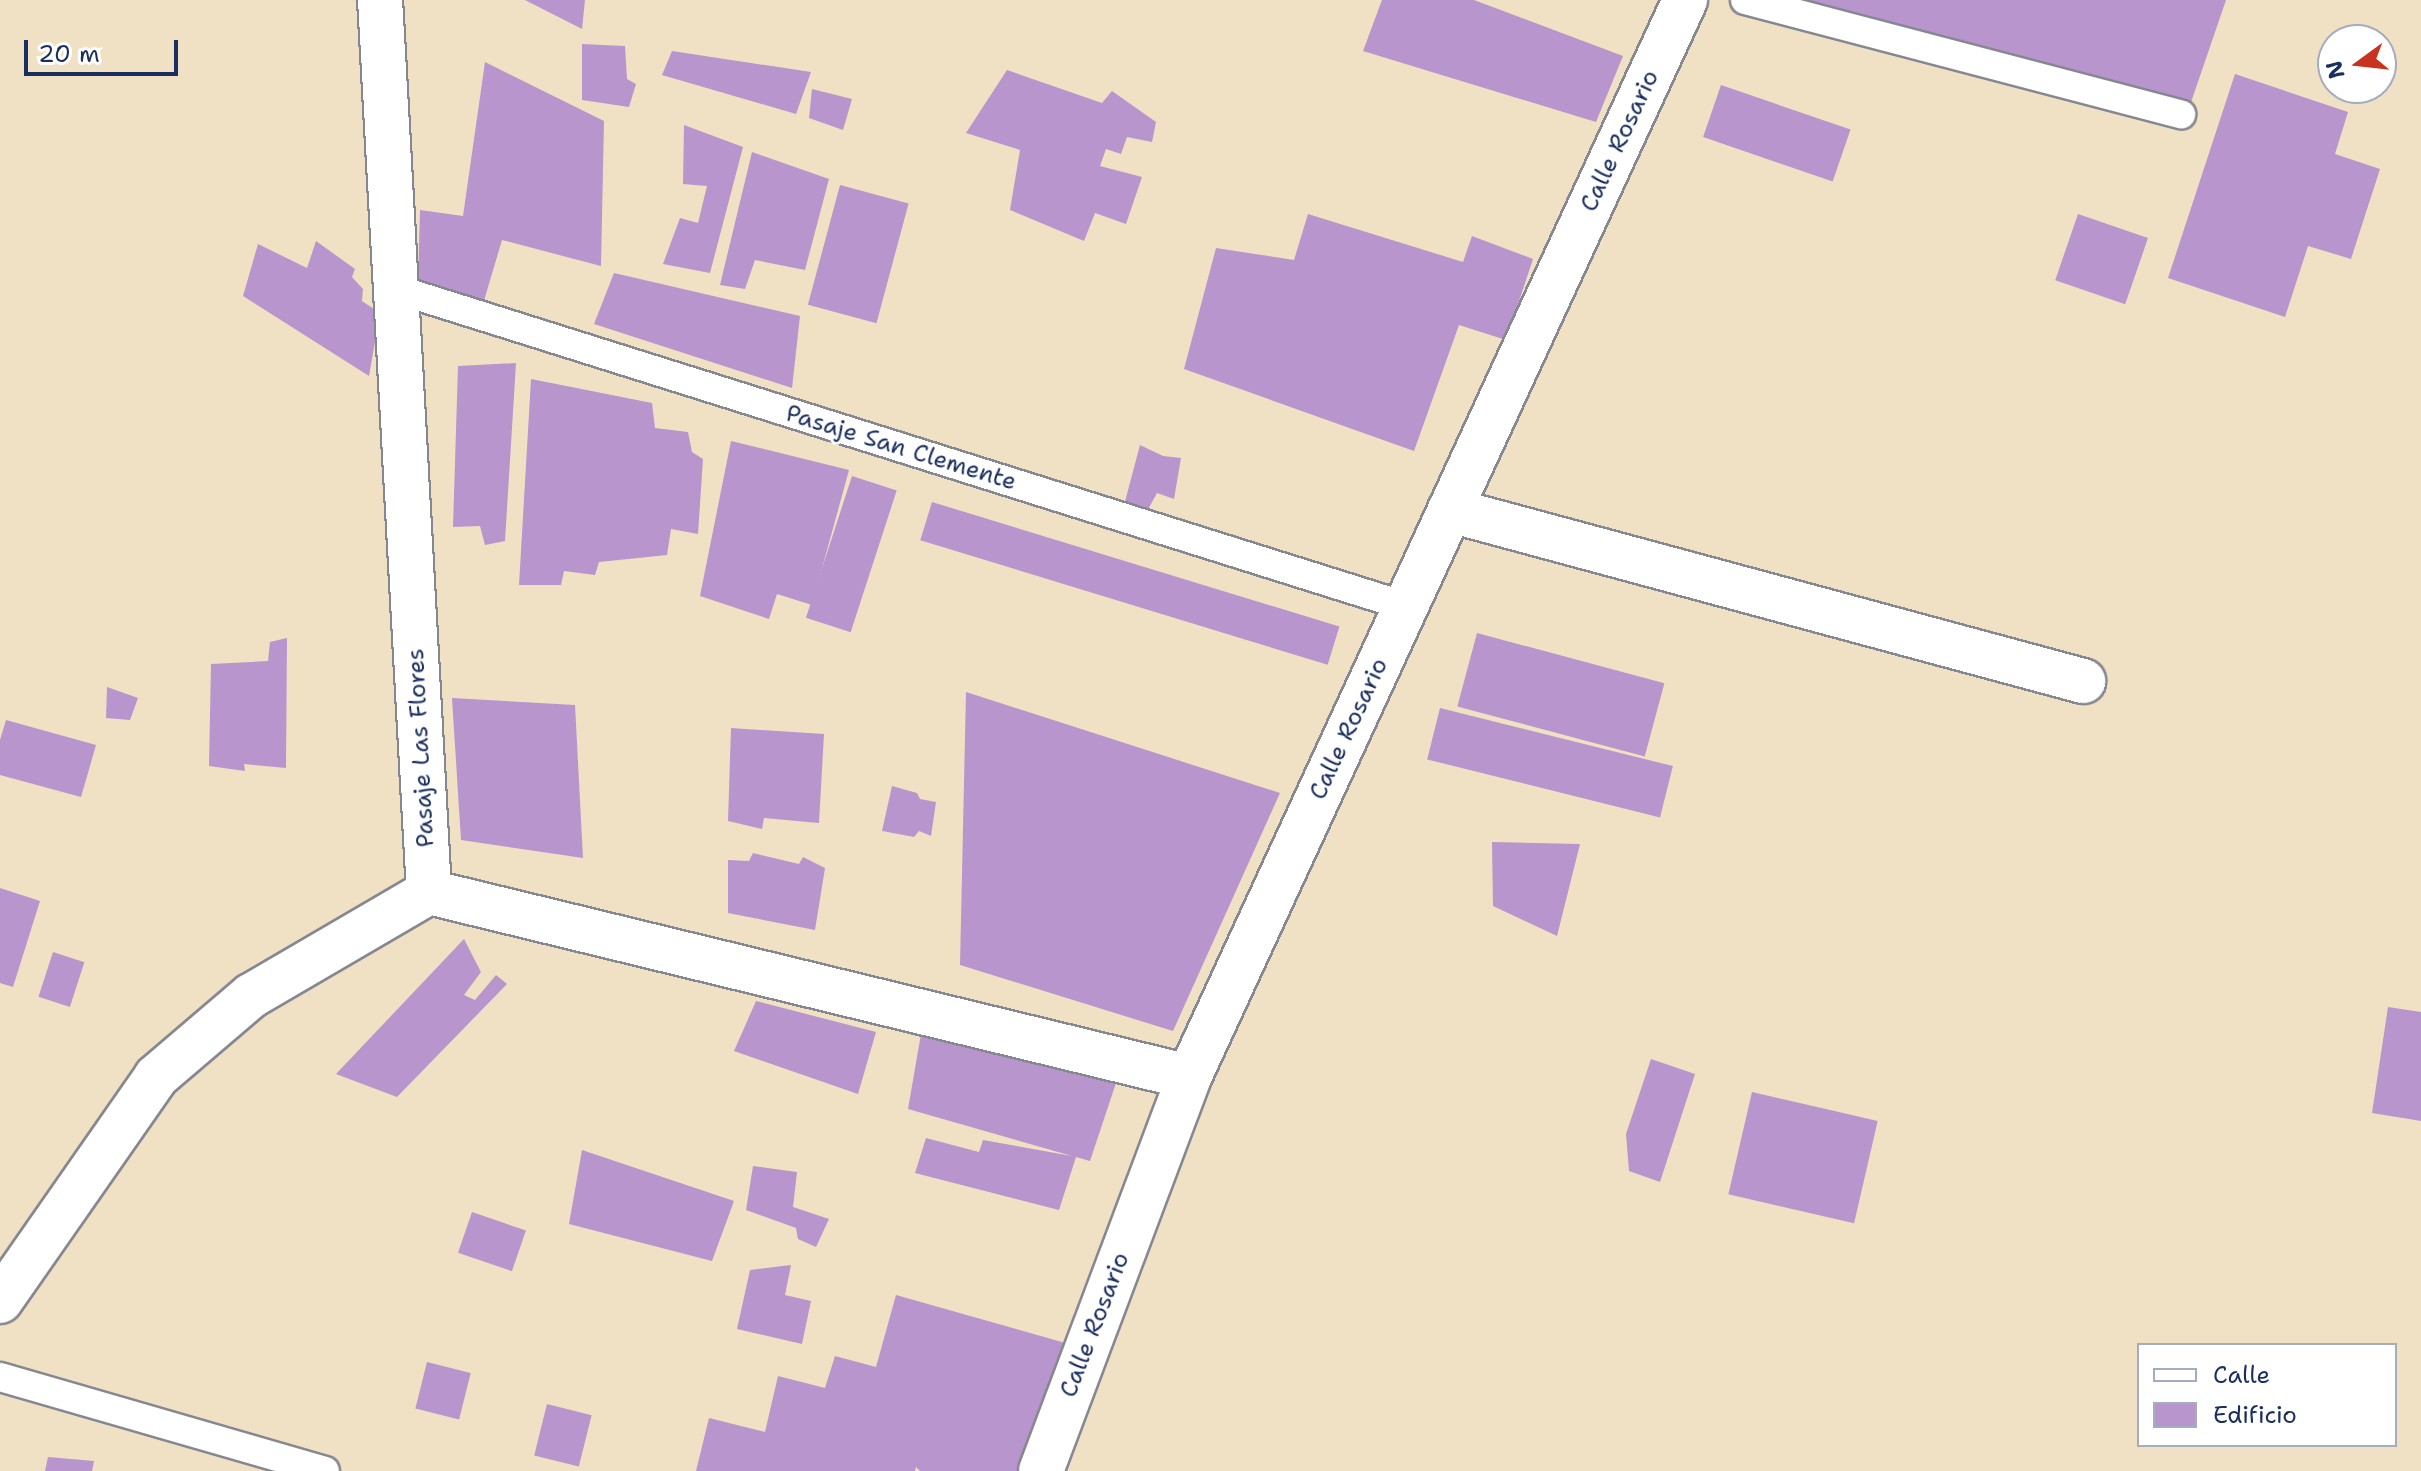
<!DOCTYPE html>
<html>
<head>
<meta charset="utf-8">
<style>
	body { margin:0 }
	#map { position:relative; width:2421px; height:1471px; overflow:hidden; background:#f1e1c4; font-family:"Shantell Sans",sans-serif }
	div>[style] { position:absolute }
	[style*='--x'] { left:calc(var(--x)*1px); top:calc(var(--y)*1px); width:calc(var(--w)*1px); rotate:calc(var(--a)*1deg) }
	.building>* { inset:0; background:#b895cc; transform-origin:0 0 }
	.roads { filter:drop-shadow(2px 0 #868891) drop-shadow(-2px 0 #868891) drop-shadow(0 2px #868891) drop-shadow(0 -2px #868891) }
	.lane>* { height:28px; margin:-14px; padding:0 14px; transform-origin:14px; border-radius:14px; background:#fff }
	.street>* { height:44px; margin:-22px; padding:0 22px; transform-origin:22px; border-radius:22px; background:#fff }
	span { translate:-50% -50%; white-space:nowrap; text-align:center; line-height:1.15; -webkit-text-stroke:6px #fff; paint-order:stroke }
	.street-label { font-size:24px; color:#1b2f5e }
	.legend { position:absolute; left:2137px; top:1343px; width:260px; height:104px; box-sizing:border-box; background:#fff; border:2px solid #a4acbf; margin:0; padding:10px 14px; list-style:none; font-size:24px; color:#1b2f5e }
	.legend li { display:flex; align-items:center; gap:16px; height:40px }
	.legend b { width:40px; border:2px solid #a4acbf }
	.north { position:absolute; left:2317px; top:24px; width:80px; height:80px; box-sizing:border-box; background:#fff; border:2px solid #a4acbf; border-radius:50%; rotate:255deg; font-size:22px; font-weight:700; line-height:32px; text-align:center; color:#1b2f5e }
	.north::after { content:''; display:block; margin:auto; width:28px; height:36px; background:#c8321e; clip-path:polygon(50% 0,100% 100%,50% 72%,0 100%) }
	.scale { position:absolute; left:24px; top:40px; width:154px; height:36px; box-sizing:border-box; border:4px solid #1b2f5e; border-top:0; padding-left:10px; font-size:24px; line-height:28px; white-space:nowrap; color:#1b2f5e; -webkit-text-stroke:6px #fff; paint-order:stroke }
</style>
</head>
<body>
<div id="map">
	<div class="building">
		<div style="clip-path:polygon(525px 0,585px 0,582px 29px)"></div>
		<div style="clip-path:polygon(1382px 0,1474px 0,1623px 56px,1596px 122px,1363px 51px)"></div>
		<div style="clip-path:polygon(1771px 0,2226px 0,2188px 111px)"></div>
		<div style="clip-path:polygon(582px 44px,625px 46px,627px 79px,636px 84px,629px 107px,582px 100px)"></div>
		<div style="clip-path:polygon(672px 51px,811px 72px,796px 114px,662px 75px)"></div>
		<div style="clip-path:polygon(485px 62px,604px 121px,601px 266px,502px 240px,483px 304px,418px 284px,420px 210px,463px 216px)"></div>
		<div style="clip-path:polygon(1007px 70px,1102px 103px,1112px 91px,1156px 122px,1152px 142px,1127px 137px,1121px 154px,1106px 149px,1100px 166px,1142px 177px,1126px 224px,1095px 213px,1084px 241px,1010px 210px,1020px 150px,966px 133px)"></div>
		<div style="clip-path:polygon(2235px 74px,2348px 112px,2335px 154px,2380px 169px,2351px 259px,2308px 246px,2285px 317px,2168px 278px)"></div>
		<div style="left:1721px;top:85px;width:137px;height:55px;rotate:19deg"></div>
		<div style="clip-path:polygon(812px 89px,852px 99px,843px 130px,809px 118px)"></div>
		<div style="clip-path:polygon(684px 125px,743px 147px,710px 273px,663px 264px,680px 218px,698px 223px,707px 186px,683px 184px)"></div>
		<div style="clip-path:polygon(752px 152px,829px 179px,805px 270px,755px 260px,745px 289px,720px 285px)"></div>
		<div style="left:840px;top:185px;width:71px;height:124px;rotate:15deg"></div>
		<div style="clip-path:polygon(1308px 214px,1463px 262px,1472px 236px,1533px 259px,1506px 340px,1459px 325px,1414px 451px,1184px 369px,1216px 248px,1294px 260px)"></div>
		<div style="left:2078px;top:214px;width:74px;height:70px;rotate:19deg"></div>
		<div style="clip-path:polygon(316px 241px,355px 269px,352px 277px,363px 289px,362px 301px,380px 313px,369px 376px,243px 296px,258px 244px,307px 268px)"></div>
		<div style="clip-path:polygon(614px 273px,800px 316px,792px 388px,594px 324px)"></div>
		<div style="clip-path:polygon(516px 363px,505px 541px,485px 545px,480px 526px,453px 527px,458px 366px)"></div>
		<div style="clip-path:polygon(531px 379px,652px 403px,655px 428px,688px 432px,692px 452px,703px 459px,698px 534px,671px 529px,667px 555px,599px 562px,595px 575px,564px 571px,561px 585px,519px 585px)"></div>
		<div style="clip-path:polygon(731px 441px,849px 470px,812px 605px,777px 594px,769px 619px,700px 596px)"></div>
		<div style="clip-path:polygon(1140px 445px,1163px 456px,1181px 458px,1174px 499px,1157px 493px,1145px 515px,1123px 509px)"></div>
		<div style="left:852px;top:476px;width:47px;height:149px;rotate:18deg"></div>
		<div style="left:932px;top:502px;width:426px;height:40px;rotate:17deg"></div>
		<div style="left:1477px;top:633px;width:194px;height:76px;rotate:15deg"></div>
		<div style="clip-path:polygon(287px 638px,286px 768px,244px 764px,245px 771px,209px 766px,211px 664px,268px 661px,270px 642px)"></div>
		<div style="clip-path:polygon(107px 687px,138px 698px,130px 720px,106px 718px)"></div>
		<div style="clip-path:polygon(966px 692px,1280px 793px,1173px 1031px,960px 965px)"></div>
		<div style="clip-path:polygon(452px 698px,575px 705px,583px 858px,461px 840px)"></div>
		<div style="left:1440px;top:708px;width:240px;height:53px;rotate:14deg"></div>
		<div style="clip-path:polygon(6px 720px,96px 745px,81px 797px,0 775px,0 740px)"></div>
		<div style="clip-path:polygon(731px 728px,824px 734px,819px 823px,764px 818px,762px 829px,728px 821px)"></div>
		<div style="clip-path:polygon(892px 786px,917px 793px,920px 799px,936px 802px,931px 836px,919px 831px,914px 837px,882px 831px)"></div>
		<div style="clip-path:polygon(1492px 842px,1580px 844px,1557px 936px,1493px 906px)"></div>
		<div style="clip-path:polygon(753px 853px,799px 864px,803px 857px,825px 868px,815px 930px,728px 913px,728px 860px,749px 861px)"></div>
		<div style="clip-path:polygon(0 888px,40px 901px,13px 987px,0 983px)"></div>
		<div style="clip-path:polygon(464px 939px,481px 972px,464px 995px,475px 1000px,496px 975px,507px 984px,397px 1097px,336px 1074px)"></div>
		<div style="left:53px;top:952px;width:33px;height:47px;rotate:18deg"></div>
		<div style="clip-path:polygon(756px 1001px,876px 1032px,858px 1094px,734px 1051px)"></div>
		<div style="clip-path:polygon(2388px 1007px,2421px 1012px,2421px 1121px,2372px 1113px)"></div>
		<div style="clip-path:polygon(922px 1028px,1116px 1083px,1090px 1161px,1076px 1157px,1059px 1210px,915px 1173px,926px 1138px,979px 1152px,983px 1140px,1072px 1156px,908px 1109px)"></div>
		<div style="clip-path:polygon(1651px 1059px,1695px 1074px,1660px 1182px,1629px 1171px,1626px 1134px)"></div>
		<div style="left:1752px;top:1092px;width:129px;height:105px;rotate:13deg"></div>
		<div style="clip-path:polygon(582px 1150px,734px 1201px,712px 1261px,569px 1224px)"></div>
		<div style="clip-path:polygon(753px 1166px,797px 1172px,793px 1207px,829px 1219px,816px 1247px,798px 1239px,796px 1228px,746px 1210px)"></div>
		<div style="left:472px;top:1212px;width:57px;height:43px;rotate:19deg"></div>
		<div style="clip-path:polygon(791px 1265px,785px 1295px,811px 1301px,802px 1344px,737px 1329px,750px 1270px)"></div>
		<div style="clip-path:polygon(896px 1295px,1069px 1344px,1033px 1471px,920px 1471px,916px 1467px,915px 1471px,696px 1471px,709px 1418px,765px 1432px,778px 1376px,825px 1388px,835px 1356px,876px 1367px)"></div>
		<div style="left:427px;top:1362px;width:45px;height:48px;rotate:14deg"></div>
		<div style="left:547px;top:1404px;width:46px;height:53px;rotate:14deg"></div>
		<div style="clip-path:polygon(48px 1457px,94px 1461px,92px 1471px,45px 1471px)"></div>
	</div>
	<div class="roads">
		<div class="lane">
			<div style="--x:1745;--y:0;--w:451;--a:14.7"></div>
			<div style="--x:396;--y:289;--w:1058;--a:17.44"></div>
			<div style="--x:0;--y:1377;--w:338;--a:16.1"></div>
		</div>
		<div class="street">
			<div style="--x:1450;--y:510;--w:656;--a:15.12"></div>
			<div style="--x:429;--y:892;--w:782;--a:13.68"></div>
			<div style="--x:0;--y:1301;--w:273;--a:-55.1"></div>
			<div style="--x:156;--y:1077;--w:125;--a:-40.5"></div>
			<div style="--x:251;--y:996;--w:206;--a:-30.3"></div>
			<div style="--x:429;--y:892;--w:893;--a:-93.14"></div>
			<div style="--x:1041;--y:1471;--w:421;--a:-69.4"></div>
			<div style="--x:1189;--y:1077;--w:1186;--a:-65.27"></div>
		</div>
	</div>
	<div class="street-label">
		<span style="left:1620px;top:141px;rotate:-65deg">Calle Rosario</span>
		<span style="left:901px;top:448px;rotate:17deg">Pasaje San Clemente</span>
		<span style="left:1349px;top:729px;rotate:-65deg">Calle Rosario</span>
		<span style="left:421px;top:748px;rotate:-93deg">Pasaje Las Flores</span>
		<span style="left:1095px;top:1325px;rotate:-69deg">Calle Rosario</span>
	</div>
	<ul class="legend">
	<li><b style="height:10px;background:#fff"></b>Calle</li>
	<li><b style="height:22px;background:#b895cc"></b>Edificio</li>
	</ul>
	<div class="north">N</div>
	<div class="scale">20 m</div>
</div>
</body>
</html>
